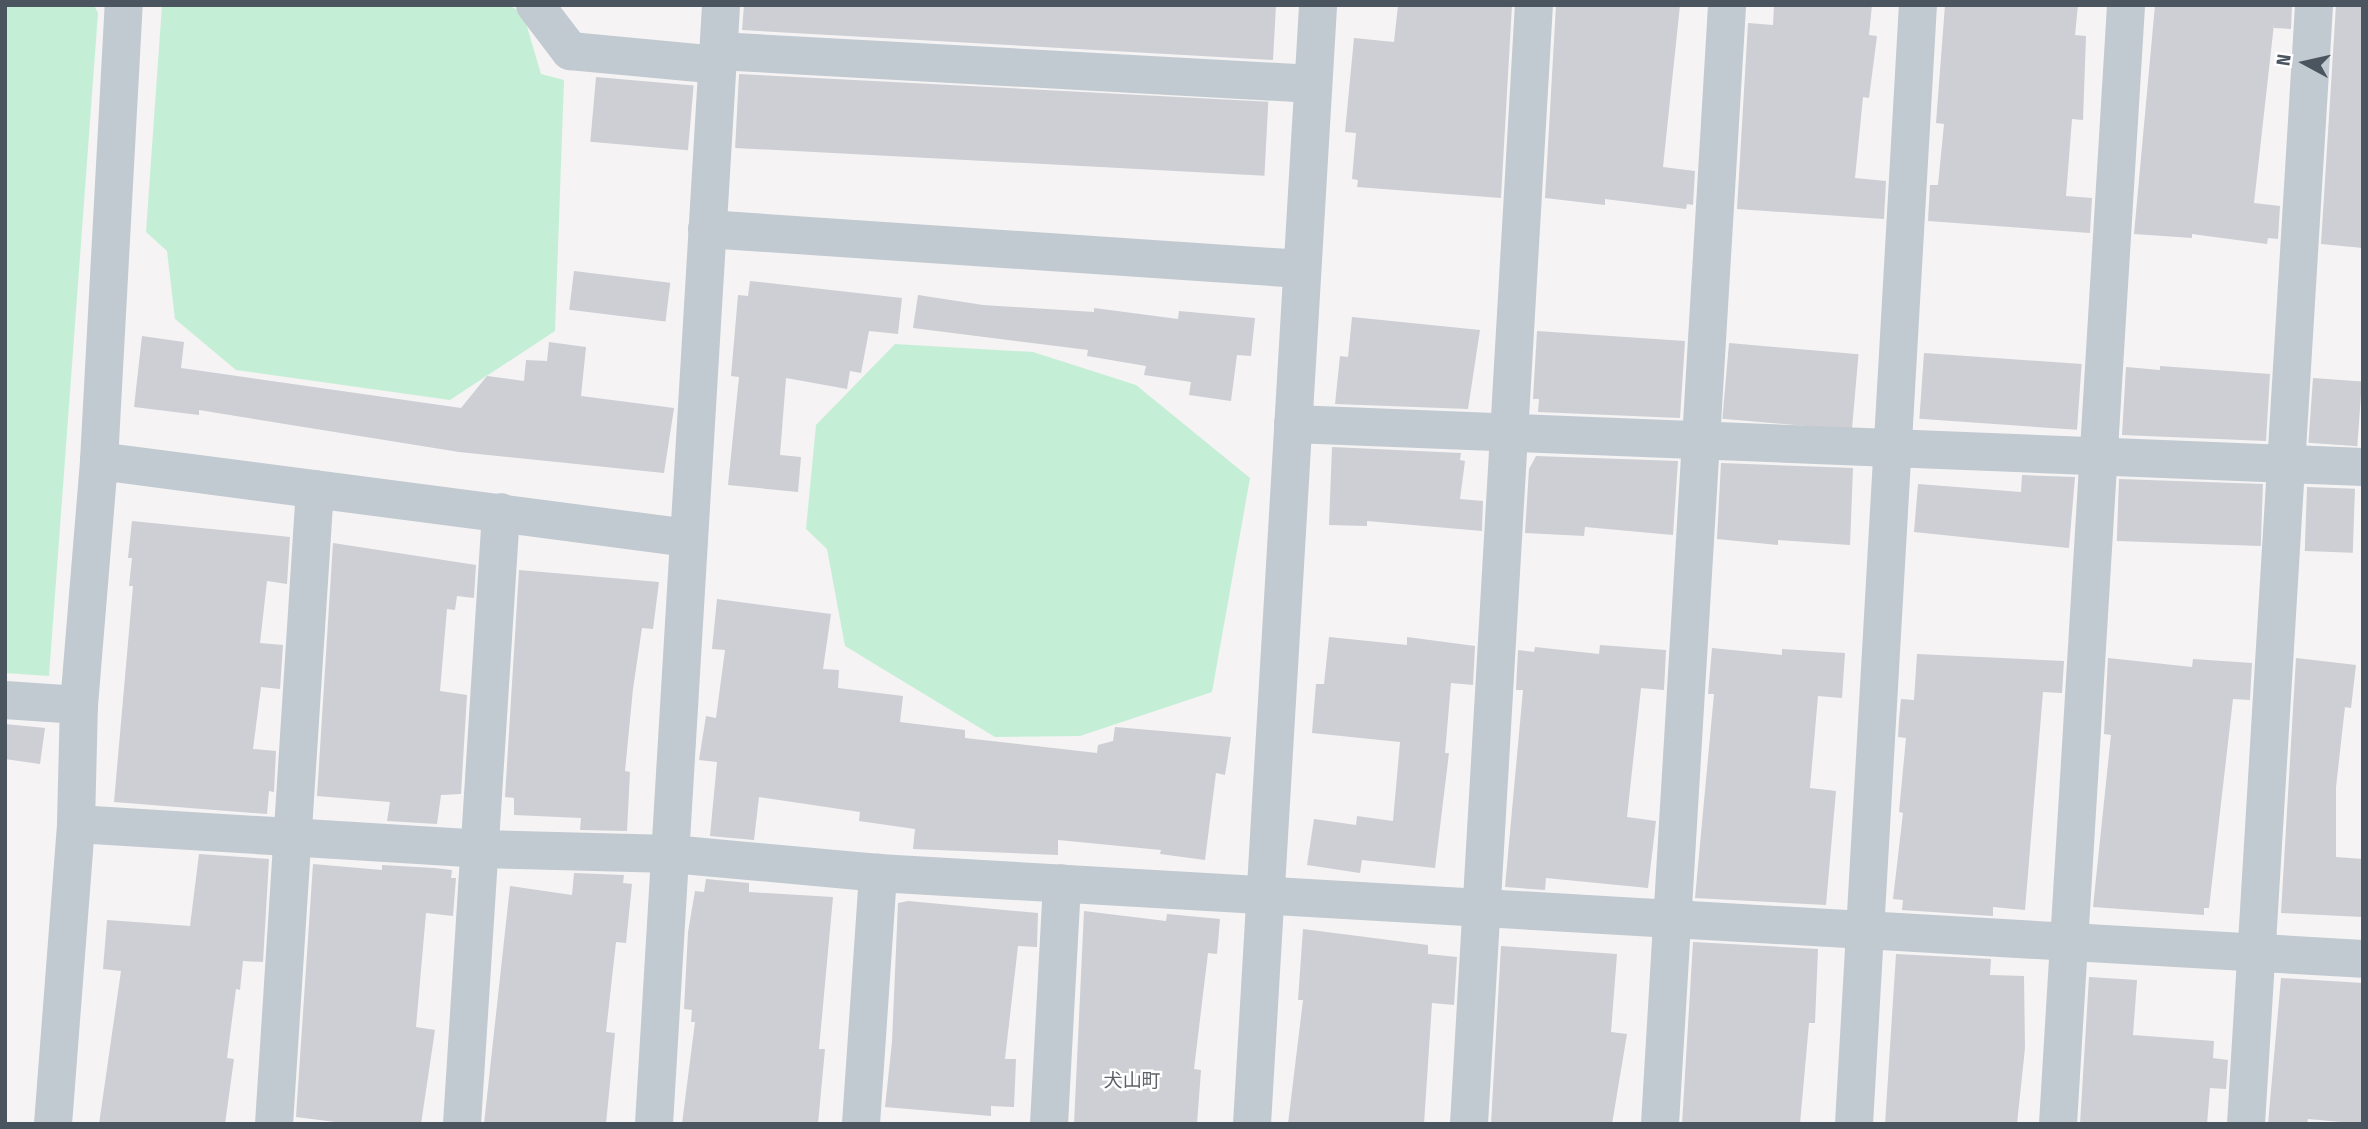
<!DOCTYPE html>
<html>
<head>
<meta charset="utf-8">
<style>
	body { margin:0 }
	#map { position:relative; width:2368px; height:1129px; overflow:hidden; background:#f5f3f3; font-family:"Fira Sans Condensed","Noto Sans JP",sans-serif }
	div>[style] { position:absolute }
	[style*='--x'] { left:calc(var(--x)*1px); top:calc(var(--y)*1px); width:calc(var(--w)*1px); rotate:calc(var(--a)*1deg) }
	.green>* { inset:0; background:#c4efd6 }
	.building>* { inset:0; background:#cdcfd5; transform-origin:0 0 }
	.minor>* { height:38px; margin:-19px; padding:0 19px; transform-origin:19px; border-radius:19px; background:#c1c9d1 }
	span { translate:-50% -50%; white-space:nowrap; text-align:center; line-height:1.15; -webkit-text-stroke:5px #fff; paint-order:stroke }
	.neighbourhood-label { font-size:19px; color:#5f6368 }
	.frame { position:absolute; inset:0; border:7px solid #4b5560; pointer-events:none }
	.north { position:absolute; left:2270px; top:28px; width:70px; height:70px; -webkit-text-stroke:5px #fff; paint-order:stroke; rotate:278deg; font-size:19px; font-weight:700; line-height:28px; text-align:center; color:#4b5560 }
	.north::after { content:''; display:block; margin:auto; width:24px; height:32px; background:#4b5560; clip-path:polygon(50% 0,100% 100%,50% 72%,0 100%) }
</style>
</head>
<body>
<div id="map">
	<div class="green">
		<div style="clip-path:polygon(5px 5px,94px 5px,98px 13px,49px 676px,5px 673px)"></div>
		<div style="clip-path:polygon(162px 5px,508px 5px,523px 13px,541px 74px,564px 80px,555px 331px,450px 400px,236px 370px,175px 319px,167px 251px,146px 232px)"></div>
		<div style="clip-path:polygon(895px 344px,1033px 352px,1136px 385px,1250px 478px,1212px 692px,1080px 736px,995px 737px,845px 646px,827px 549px,806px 529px,816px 425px)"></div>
	</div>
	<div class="building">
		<div style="clip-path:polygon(744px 5px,1276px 5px,1273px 60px,742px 30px)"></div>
		<div style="clip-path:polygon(1398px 5px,1512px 5px,1501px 198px,1357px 187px,1358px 180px,1352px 179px,1356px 133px,1345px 132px,1354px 38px,1394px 42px)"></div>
		<div style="clip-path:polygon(1556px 5px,1680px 5px,1663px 167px,1695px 171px,1693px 205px,1687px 204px,1686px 209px,1605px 199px,1605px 205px,1545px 198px)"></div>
		<div style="clip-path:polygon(1774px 5px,1872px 5px,1869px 35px,1877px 36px,1869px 98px,1863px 97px,1855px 178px,1886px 181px,1884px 219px,1737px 209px,1748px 23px,1773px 25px)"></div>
		<div style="clip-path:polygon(1945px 5px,2078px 5px,2075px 35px,2086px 36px,2083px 120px,2072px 119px,2066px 196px,2092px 198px,2090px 233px,1928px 221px,1930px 185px,1938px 185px,1944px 124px,1936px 123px)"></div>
		<div style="clip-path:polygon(2155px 5px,2292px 5px,2291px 29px,2274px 28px,2274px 24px,2254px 203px,2280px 206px,2278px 239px,2268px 238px,2267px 244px,2192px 234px,2192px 238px,2134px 234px)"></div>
		<div style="clip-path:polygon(2336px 5px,2363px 5px,2363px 248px,2321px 244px)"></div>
		<div style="left:739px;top:74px;width:530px;height:74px;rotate:3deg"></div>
		<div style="left:596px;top:77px;width:98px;height:65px;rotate:5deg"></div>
		<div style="left:574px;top:271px;width:97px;height:39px;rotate:7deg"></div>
		<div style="clip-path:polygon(750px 281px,902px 298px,898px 334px,869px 331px,861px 373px,850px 371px,847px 389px,786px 378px,780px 455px,801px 457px,798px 492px,728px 485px,739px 377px,731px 376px,738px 295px,748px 296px)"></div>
		<div style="clip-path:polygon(918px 295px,983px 305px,1094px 312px,1094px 308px,1178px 319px,1179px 311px,1255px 318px,1251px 356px,1237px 355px,1231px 401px,1189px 395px,1191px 382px,1144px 375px,1146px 366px,1087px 356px,1088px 350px,913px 328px)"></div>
		<div style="clip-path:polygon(1352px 317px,1480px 330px,1468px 409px,1335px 404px,1340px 356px,1348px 357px)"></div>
		<div style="clip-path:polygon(1537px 331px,1685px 341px,1680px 418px,1538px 412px,1539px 399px,1533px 399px)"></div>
		<div style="clip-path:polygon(142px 336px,184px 342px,181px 368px,461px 408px,487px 376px,524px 381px,526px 360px,547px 361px,549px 342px,586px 347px,581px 396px,674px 408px,664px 473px,459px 452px,199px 410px,199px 415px,134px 407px)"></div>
		<div style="left:1729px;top:343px;width:130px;height:76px;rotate:5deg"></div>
		<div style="left:1924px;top:353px;width:158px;height:66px;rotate:4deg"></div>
		<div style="clip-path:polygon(2160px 366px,2270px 374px,2266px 441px,2122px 435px,2126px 367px,2160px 370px)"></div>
		<div style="left:2313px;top:378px;width:49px;height:65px;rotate:4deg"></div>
		<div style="clip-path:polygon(1332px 447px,1461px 453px,1460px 460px,1465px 461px,1460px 499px,1483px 501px,1482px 531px,1367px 521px,1367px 526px,1329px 525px)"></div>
		<div style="clip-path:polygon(1536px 456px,1678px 461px,1673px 535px,1585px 527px,1584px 536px,1525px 533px,1529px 469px)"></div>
		<div style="clip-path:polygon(1721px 463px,1853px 468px,1850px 545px,1778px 540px,1778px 545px,1717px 539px)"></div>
		<div style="clip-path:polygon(2022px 475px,2075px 477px,2069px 548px,1914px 532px,1918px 484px,2021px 492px)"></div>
		<div style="left:2119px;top:479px;width:144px;height:62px;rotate:2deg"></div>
		<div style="left:2307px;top:487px;width:48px;height:64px;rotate:2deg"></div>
		<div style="clip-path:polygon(132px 521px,290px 537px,287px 584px,267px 581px,260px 643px,283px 645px,280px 689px,261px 687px,253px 749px,276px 751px,274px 792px,269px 791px,267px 814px,114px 802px,133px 586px,129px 586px,132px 558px,128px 558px)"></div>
		<div style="clip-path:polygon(333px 543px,476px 565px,474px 598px,457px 596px,455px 610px,447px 609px,440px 691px,467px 695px,461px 794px,441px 795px,437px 824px,387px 821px,390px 802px,317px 796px)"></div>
		<div style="clip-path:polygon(519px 570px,659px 582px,653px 629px,642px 628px,633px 689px,625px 771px,630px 772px,627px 831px,580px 830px,581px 818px,514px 815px,514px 798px,505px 797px)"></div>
		<div style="clip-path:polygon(717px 599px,831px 614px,823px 669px,839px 670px,838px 688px,903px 696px,900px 722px,965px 730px,965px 738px,1097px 753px,1098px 745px,1113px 741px,1115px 727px,1231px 737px,1225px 775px,1216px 773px,1205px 860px,1160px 854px,1161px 850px,1058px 840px,1058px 855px,913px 849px,915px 829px,859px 821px,860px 812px,759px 797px,754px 840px,710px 836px,717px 762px,699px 760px,706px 716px,716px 718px,725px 650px,712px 649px)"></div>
		<div style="clip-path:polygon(1329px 637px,1407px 645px,1407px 637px,1475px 646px,1473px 685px,1451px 683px,1445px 753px,1449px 753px,1435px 868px,1362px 860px,1360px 873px,1307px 865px,1314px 819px,1356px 825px,1357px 816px,1393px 821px,1400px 742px,1312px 733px,1316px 684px,1324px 684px)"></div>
		<div style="clip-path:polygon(1600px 645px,1666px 650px,1664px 690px,1641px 688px,1627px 817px,1656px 821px,1648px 888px,1546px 878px,1545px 890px,1505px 887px,1523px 690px,1516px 690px,1518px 650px,1534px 652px,1535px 647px,1599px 654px)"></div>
		<div style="clip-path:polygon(1712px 648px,1782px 655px,1782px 649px,1845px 653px,1842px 698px,1818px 696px,1810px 788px,1836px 791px,1826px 905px,1695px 898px,1714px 694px,1708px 694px)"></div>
		<div style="clip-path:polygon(1917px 654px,2064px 661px,2062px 693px,2043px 692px,2025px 910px,1993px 907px,1993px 916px,1902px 910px,1903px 900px,1893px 899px,1903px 813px,1899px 812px,1906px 738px,1898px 737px,1899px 720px,1901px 699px,1914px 700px)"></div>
		<div style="clip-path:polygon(2108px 658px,2192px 667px,2193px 659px,2252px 663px,2250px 700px,2233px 699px,2209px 908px,2204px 908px,2204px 915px,2093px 907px,2111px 735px,2104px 734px)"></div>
		<div style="clip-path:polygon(2296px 658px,2356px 665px,2351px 708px,2345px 707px,2336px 787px,2336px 857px,2363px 859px,2363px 917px,2281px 913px)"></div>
		<div style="clip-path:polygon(5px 724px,45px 728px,40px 764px,5px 759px)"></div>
		<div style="clip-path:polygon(199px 854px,269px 859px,263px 962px,243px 961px,240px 990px,236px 989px,227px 1058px,234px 1059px,225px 1124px,99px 1124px,121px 971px,103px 969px,107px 920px,190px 926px)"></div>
		<div style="clip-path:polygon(313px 864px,382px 870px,382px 865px,434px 868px,452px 870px,451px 878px,456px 878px,453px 916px,426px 913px,416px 1027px,435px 1030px,421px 1124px,343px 1123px,296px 1117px)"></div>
		<div style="clip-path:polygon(574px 873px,624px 875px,623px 883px,632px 884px,626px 943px,616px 942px,606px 1032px,615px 1033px,606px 1124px,484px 1124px,510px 886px,572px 895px)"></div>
		<div style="clip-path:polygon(706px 879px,749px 883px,749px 892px,833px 897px,819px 1049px,825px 1049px,818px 1124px,682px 1124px,695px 1022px,691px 1022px,692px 1010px,684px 1009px,688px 932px,695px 891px,704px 892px)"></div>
		<div style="clip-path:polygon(908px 901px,1038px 913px,1037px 947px,1018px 946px,1005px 1059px,1016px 1059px,1014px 1107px,991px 1106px,991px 1116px,885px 1107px,892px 1042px,898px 903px)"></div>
		<div style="clip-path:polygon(1084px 911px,1166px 921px,1167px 914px,1220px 919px,1217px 954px,1208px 953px,1194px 1069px,1201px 1070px,1197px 1124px,1074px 1124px)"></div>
		<div style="clip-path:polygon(1303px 929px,1428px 945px,1428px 954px,1457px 957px,1454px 1005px,1432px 1003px,1424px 1124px,1288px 1124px,1303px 1000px,1298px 1000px)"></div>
		<div style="clip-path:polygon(1693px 942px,1818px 949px,1815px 1023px,1809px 1023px,1800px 1124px,1682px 1124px)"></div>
		<div style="clip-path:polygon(1501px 946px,1617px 954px,1611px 1032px,1627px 1034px,1612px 1124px,1491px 1124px)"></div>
		<div style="clip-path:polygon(1896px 954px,1991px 959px,1990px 975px,2024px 976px,2025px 1048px,2017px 1124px,1885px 1124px)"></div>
		<div style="clip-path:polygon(2089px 977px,2137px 980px,2133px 1035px,2214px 1041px,2213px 1058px,2228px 1060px,2226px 1089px,2210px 1088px,2207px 1124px,2080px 1124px)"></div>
		<div style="clip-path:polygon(2281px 978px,2363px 983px,2363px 1124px,2308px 1119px,2307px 1124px,2268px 1124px)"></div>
	</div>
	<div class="minor">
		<div style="--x:535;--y:5;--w:58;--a:52.7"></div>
		<div style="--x:570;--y:51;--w:148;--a:5.4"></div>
		<div style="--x:718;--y:51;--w:596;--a:3.17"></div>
		<div style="--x:707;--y:229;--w:596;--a:3.85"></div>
		<div style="--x:1293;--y:424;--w:1071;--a:2.3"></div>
		<div style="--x:99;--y:461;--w:595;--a:7.44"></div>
		<div style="--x:5;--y:700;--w:74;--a:3.9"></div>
		<div style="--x:76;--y:824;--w:404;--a:3.5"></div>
		<div style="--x:479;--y:849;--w:192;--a:1.5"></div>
		<div style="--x:671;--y:854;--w:208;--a:5.2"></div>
		<div style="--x:878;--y:873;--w:1487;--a:3.31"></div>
		<div style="--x:53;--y:1124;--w:301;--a:-85.6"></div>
		<div style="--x:76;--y:824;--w:119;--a:-88.6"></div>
		<div style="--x:79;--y:705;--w:245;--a:-85.3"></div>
		<div style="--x:99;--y:461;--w:457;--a:-86.9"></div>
		<div style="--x:274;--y:1124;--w:636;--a:-86.31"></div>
		<div style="--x:462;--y:1124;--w:613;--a:-86.35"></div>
		<div style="--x:654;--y:1124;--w:1121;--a:-86.57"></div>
		<div style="--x:861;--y:1124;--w:252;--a:-86.1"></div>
		<div style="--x:1049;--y:1124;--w:241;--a:-86.9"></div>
		<div style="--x:1252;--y:1124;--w:1121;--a:-86.62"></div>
		<div style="--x:1469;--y:1124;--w:1121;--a:-86.68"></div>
		<div style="--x:1660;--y:1124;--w:1121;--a:-86.57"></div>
		<div style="--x:1854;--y:1124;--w:1121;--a:-86.73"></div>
		<div style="--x:2058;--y:1124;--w:1121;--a:-86.52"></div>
		<div style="--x:2246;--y:1124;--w:1121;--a:-86.52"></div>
	</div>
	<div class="neighbourhood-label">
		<span style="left:1132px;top:1081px">犬山町</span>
	</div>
	<div class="frame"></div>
	<div class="north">N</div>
</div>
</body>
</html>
